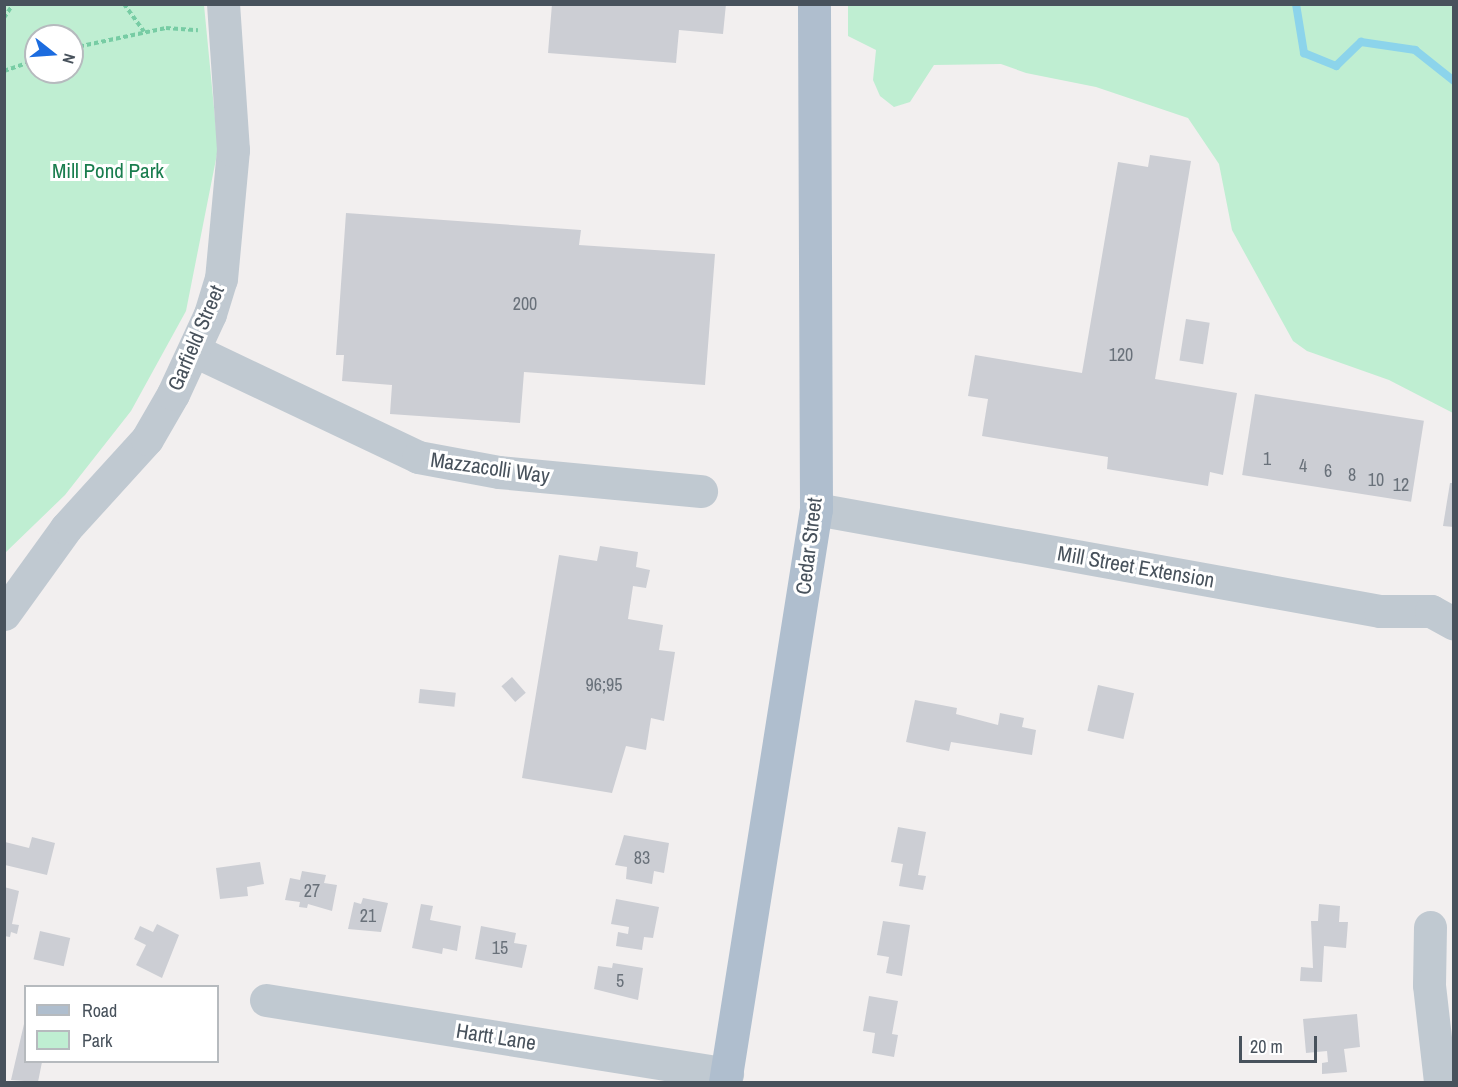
<!DOCTYPE html>
<html>
<head>
<meta charset="utf-8">
<style>
	body { margin:0 }
	#map { position:relative; width:1458px; height:1087px; overflow:hidden; background:#f2efef; font-family:"Archivo Narrow",sans-serif }
	div>[style] { position:absolute }
	[style*='--x'] { left:calc(var(--x)*1px); top:calc(var(--y)*1px); width:calc(var(--w)*1px); rotate:calc(var(--a)*1deg) }
	.green>* { inset:0; background:#bfeed2 }
	.stream>* { height:8px; margin:-4px; padding:0 4px; transform-origin:4px; border-radius:4px; background:#8cd4eb }
	.building>* { inset:0; background:#ccced4; transform-origin:0 0 }
	.path>* { height:4px; margin-top:-2px; transform-origin:0; background:repeating-linear-gradient(90deg,#77cca4 0 4.5px,transparent 0 7.5px) }
	.minor>* { height:33px; margin:-16.5px; padding:0 16.5px; transform-origin:16.5px; border-radius:16.5px; background:#c0c9d1 }
	.major>* { height:33px; margin:-16.5px; padding:0 16.5px; transform-origin:16.5px; border-radius:16.5px; background:#afbece }
	span { translate:-50% -50%; white-space:nowrap; text-align:center; line-height:1.15; -webkit-text-stroke:6px #fff; paint-order:stroke }
	.number-label { font-size:18px; color:#69717a }
	.number-label span { -webkit-text-stroke-width:0 }
	.park-label { font-size:21px; color:#197d4e }
	.street-label { font-size:21px; color:#48525c }
	.frame { position:absolute; inset:0; border:6px solid #48525c; pointer-events:none }
	.legend { position:absolute; left:24px; top:985px; width:195px; height:78px; box-sizing:border-box; background:#fff; border:2px solid #b6babe; margin:0; padding:8px 10px; list-style:none; font-size:18px; color:#48525c }
	.legend li { display:flex; align-items:center; gap:12px; height:30px }
	.legend b { width:30px; border:2px solid #b6babe }
	.north { position:absolute; left:24px; top:24px; width:60px; height:60px; box-sizing:border-box; background:#fff; border:2px solid #b6babe; border-radius:50%; rotate:107deg; font-size:16px; font-weight:700; line-height:24px; text-align:center; color:#48525c }
	.north::after { content:''; display:block; margin:auto; width:21px; height:27px; background:#1c6cdf; clip-path:polygon(50% 0,100% 100%,50% 72%,0 100%) }
	.scale { position:absolute; left:1239px; top:1036px; width:78px; height:27px; box-sizing:border-box; border:3px solid #48525c; border-top:0; padding-left:8px; font-size:18px; line-height:21px; white-space:nowrap; color:#48525c; -webkit-text-stroke:4px #fff; paint-order:stroke }
</style>
</head>
<body>
<div id="map">
	<div class="green">
		<div style="clip-path:polygon(evenodd,5px 5px,204px 5px,218px 149px,186px 311px,131px 411px,65px 495px,5px 553px,5px 5px,36px 36px,72px 36px,72px 72px,36px 72px,36px 36px)"></div>
		<div style="clip-path:polygon(848px 5px,1453px 5px,1453px 413px,1389px 380px,1307px 351px,1293px 341px,1232px 230px,1219px 164px,1188px 118px,1096px 87px,1026px 73px,1001px 64px,934px 65px,910px 102px,894px 107px,880px 96px,873px 80px,876px 50px,848px 36px)"></div>
	</div>
	<div class="stream">
		<div style="--x:1296;--y:4;--w:50;--a:80.7"></div>
		<div style="--x:1304;--y:53;--w:35;--a:22"></div>
		<div style="--x:1336;--y:66;--w:35;--a:-44"></div>
		<div style="--x:1361;--y:42;--w:55;--a:8.4"></div>
		<div style="--x:1415;--y:50;--w:50;--a:38.5"></div>
	</div>
	<div class="building">
		<div style="clip-path:polygon(552px 4px,726px 4px,723px 34px,679px 30px,676px 63px,548px 53px)"></div>
		<div style="clip-path:polygon(1150px 155px,1191px 161px,1155px 379px,1237px 393px,1223px 475px,1210px 472px,1208px 486px,1107px 469px,1108px 457px,982px 436px,988px 399px,968px 396px,975px 355px,1082px 373px,1118px 162px,1148px 167px)"></div>
		<div style="clip-path:polygon(346px 213px,581px 230px,579px 245px,715px 254px,705px 385px,524px 372px,520px 423px,390px 414px,392px 385px,342px 381px,344px 355px,336px 355px)"></div>
		<div style="left:1186px;top:319px;width:24px;height:42px;rotate:9deg"></div>
		<div style="left:1255px;top:394px;width:171px;height:82px;rotate:9deg"></div>
		<div style="clip-path:polygon(1450px 483px,1454px 483px,1454px 527px,1443px 526px)"></div>
		<div style="clip-path:polygon(600px 546px,638px 552px,636px 567px,650px 570px,646px 588px,633px 586px,628px 619px,663px 625px,659px 650px,675px 652px,664px 721px,651px 718px,646px 750px,626px 746px,612px 793px,522px 778px,559px 555px,597px 561px)"></div>
		<div style="left:512px;top:677px;width:21px;height:14px;rotate:49deg"></div>
		<div style="left:1098px;top:685px;width:37px;height:47px;rotate:13deg"></div>
		<div style="left:420px;top:689px;width:36px;height:14px;rotate:6deg"></div>
		<div style="clip-path:polygon(915px 700px,957px 708px,956px 714px,998px 725px,1000px 713px,1024px 718px,1022px 727px,1036px 730px,1032px 755px,951px 742px,949px 751px,906px 742px)"></div>
		<div style="clip-path:polygon(898px 827px,926px 832px,918px 875px,926px 876px,923px 890px,899px 886px,903px 864px,891px 862px)"></div>
		<div style="clip-path:polygon(624px 835px,669px 843px,664px 873px,654px 871px,652px 884px,626px 879px,627px 867px,615px 865px)"></div>
		<div style="clip-path:polygon(32px 837px,55px 843px,47px 875px,5px 865px,5px 842px,29px 848px)"></div>
		<div style="clip-path:polygon(260px 862px,264px 884px,247px 887px,248px 896px,220px 899px,216px 868px)"></div>
		<div style="clip-path:polygon(302px 871px,326px 875px,324px 883px,337px 885px,332px 911px,308px 904px,307px 908px,299px 907px,300px 902px,285px 900px,290px 878px,300px 880px)"></div>
		<div style="clip-path:polygon(4px 887px,19px 891px,12px 924px,19px 925px,17px 934px,11px 932px,10px 937px,4px 936px)"></div>
		<div style="clip-path:polygon(363px 898px,388px 903px,381px 932px,348px 929px,354px 902px,361px 904px)"></div>
		<div style="clip-path:polygon(616px 899px,659px 907px,653px 938px,644px 937px,642px 950px,616px 946px,618px 932px,628px 934px,629px 927px,611px 924px)"></div>
		<div style="clip-path:polygon(421px 904px,433px 906px,430px 920px,461px 926px,457px 951px,443px 948px,442px 954px,412px 948px)"></div>
		<div style="clip-path:polygon(1319px 904px,1340px 906px,1339px 922px,1348px 922px,1346px 948px,1324px 946px,1322px 982px,1300px 981px,1301px 967px,1313px 968px,1311px 921px,1318px 921px)"></div>
		<div style="clip-path:polygon(883px 921px,910px 925px,902px 976px,886px 973px,889px 957px,877px 955px)"></div>
		<div style="clip-path:polygon(157px 924px,179px 935px,162px 978px,136px 965px,146px 945px,134px 939px,140px 926px,153px 932px)"></div>
		<div style="clip-path:polygon(481px 926px,516px 933px,514px 943px,527px 945px,522px 968px,475px 959px)"></div>
		<div style="left:40px;top:931px;width:31px;height:29px;rotate:13deg"></div>
		<div style="clip-path:polygon(613px 963px,643px 968px,638px 1000px,594px 989px,598px 966px,612px 968px)"></div>
		<div style="clip-path:polygon(869px 996px,898px 1001px,892px 1034px,898px 1035px,894px 1057px,872px 1053px,875px 1033px,863px 1031px)"></div>
		<div style="clip-path:polygon(1357px 1014px,1360px 1047px,1344px 1049px,1347px 1072px,1322px 1074px,1322px 1063px,1328px 1062px,1327px 1051px,1306px 1053px,1303px 1019px)"></div>
		<div style="clip-path:polygon(24px 1024px,26px 1062px,42px 1062px,38px 1082px,11px 1080px)"></div>
	</div>
	<div class="path">
		<div style="--x:124;--y:4;--w:34;--a:54"></div>
		<div style="--x:4;--y:18;--w:17;--a:-57"></div>
		<div style="--x:72;--y:48;--w:96;--a:-12"></div>
		<div style="--x:166;--y:28;--w:32;--a:4"></div>
		<div style="--x:4;--y:71;--w:34;--a:-19"></div>
	</div>
	<div class="minor">
		<div style="--x:195;--y:351;--w:247;--a:25.4"></div>
		<div style="--x:418;--y:457;--w:82;--a:10.5"></div>
		<div style="--x:499;--y:472;--w:203;--a:5.4"></div>
		<div style="--x:816;--y:509;--w:573;--a:10.25"></div>
		<div style="--x:1380;--y:611;--w:51;--a:0"></div>
		<div style="--x:1431;--y:611;--w:26;--a:29"></div>
		<div style="--x:4;--y:614;--w:106;--a:-54.2"></div>
		<div style="--x:66;--y:528;--w:120;--a:-47.7"></div>
		<div style="--x:147;--y:439;--w:52;--a:-60"></div>
		<div style="--x:173;--y:394;--w:88;--a:-65.2"></div>
		<div style="--x:210;--y:314;--w:37;--a:-73"></div>
		<div style="--x:221;--y:279;--w:130;--a:-84.7"></div>
		<div style="--x:233;--y:150;--w:146;--a:-93.9"></div>
		<div style="--x:1430;--y:927;--w:58;--a:91"></div>
		<div style="--x:1429;--y:985;--w:98;--a:83.5"></div>
		<div style="--x:266;--y:1000;--w:467;--a:9.1"></div>
	</div>
	<div class="major">
		<div style="--x:725;--y:1082;--w:580;--a:-80.98"></div>
		<div style="--x:816;--y:509;--w:505;--a:-90.23"></div>
	</div>
	<div class="number-label">
		<span style="left:525px;top:304px">200</span>
		<span style="left:1121px;top:355px">120</span>
		<span style="left:1267px;top:459px">1</span>
		<span style="left:1303px;top:466px">4</span>
		<span style="left:1328px;top:471px">6</span>
		<span style="left:1352px;top:475px">8</span>
		<span style="left:1376px;top:480px">10</span>
		<span style="left:1401px;top:485px">12</span>
		<span style="left:604px;top:685px">96;95</span>
		<span style="left:642px;top:858px">83</span>
		<span style="left:312px;top:891px">27</span>
		<span style="left:368px;top:916px">21</span>
		<span style="left:500px;top:948px">15</span>
		<span style="left:620px;top:981px">5</span>
	</div>
	<div class="park-label">
		<span style="left:108px;top:171px">Mill Pond Park</span>
	</div>
	<div class="street-label">
		<span style="left:196px;top:338px;rotate:-67deg">Garfield Street</span>
		<span style="left:490px;top:468px;rotate:8deg">Mazzacolli Way</span>
		<span style="left:809px;top:546px;rotate:-83deg">Cedar Street</span>
		<span style="left:1136px;top:567px;rotate:10deg">Mill Street Extension</span>
		<span style="left:496px;top:1037px;rotate:9deg">Hartt Lane</span>
	</div>
	<div class="frame"></div>
	<ul class="legend">
	<li><b style="height:8px;background:#afbece"></b>Road</li>
	<li><b style="height:16px;background:#bfeed2"></b>Park</li>
	</ul>
	<div class="north">N</div>
	<div class="scale">20 m</div>
</div>
</body>
</html>
